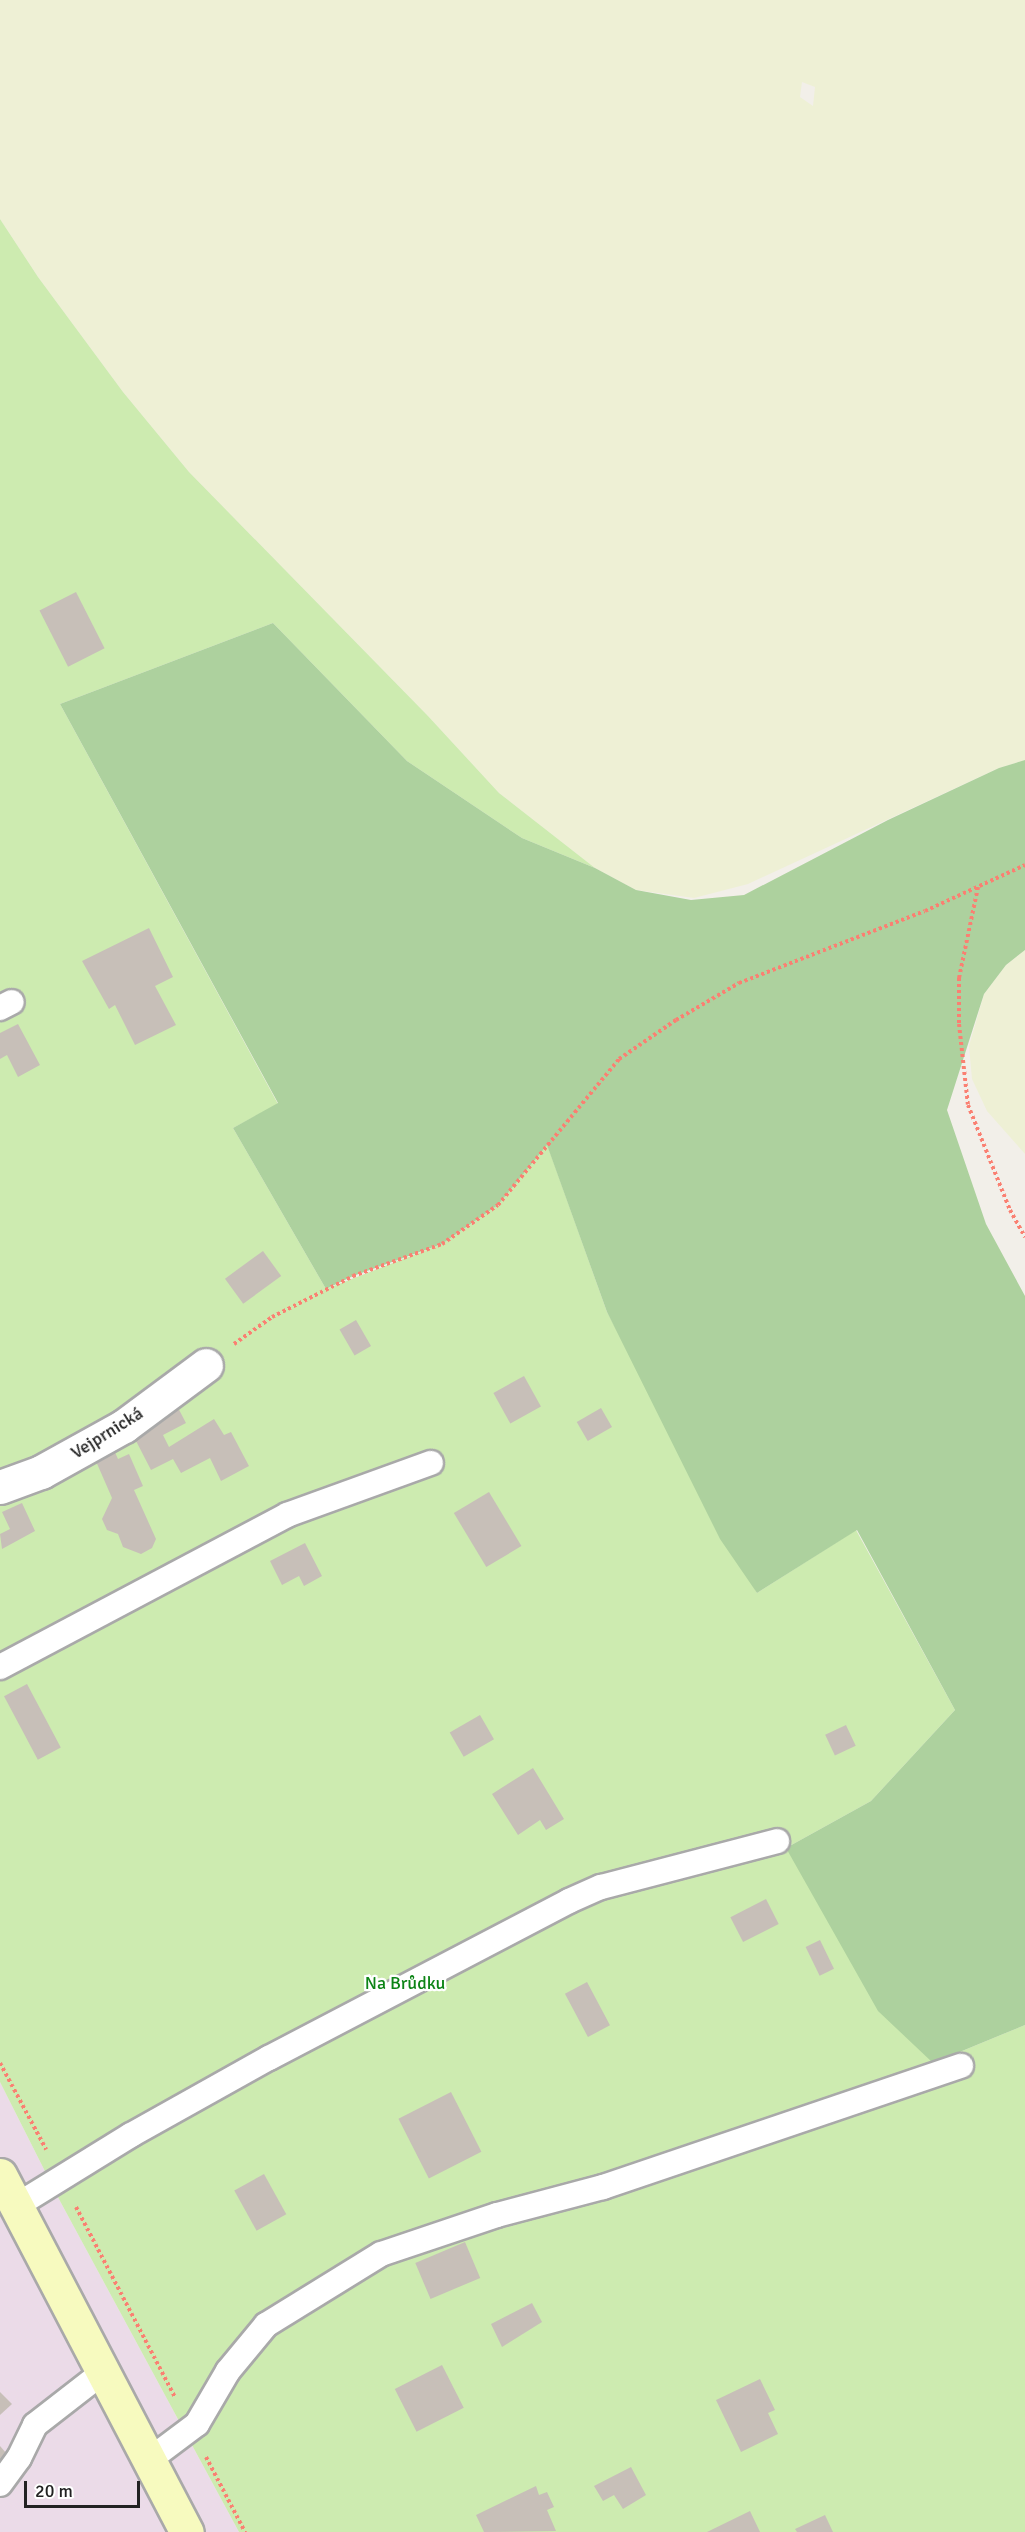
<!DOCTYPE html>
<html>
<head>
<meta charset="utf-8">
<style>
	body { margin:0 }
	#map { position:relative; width:1025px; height:2532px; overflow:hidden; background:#f2efe9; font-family:Signika,sans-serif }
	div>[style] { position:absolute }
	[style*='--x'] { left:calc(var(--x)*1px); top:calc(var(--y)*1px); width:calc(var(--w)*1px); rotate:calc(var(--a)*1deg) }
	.industrial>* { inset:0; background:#ebdbe8 }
	.farmland>* { inset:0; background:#eef0d5 }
	.grass>* { inset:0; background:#cdebb0 }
	.forest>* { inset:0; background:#add19e }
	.building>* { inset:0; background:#c7bfb8; transform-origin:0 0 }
	.path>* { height:4px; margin-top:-2px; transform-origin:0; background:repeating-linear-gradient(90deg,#fa8072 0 3px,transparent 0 6px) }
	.roads { filter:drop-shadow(2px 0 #a9a9a9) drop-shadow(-2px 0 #a9a9a9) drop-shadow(0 2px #a9a9a9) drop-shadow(0 -2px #a9a9a9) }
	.lane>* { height:24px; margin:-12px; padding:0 12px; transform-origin:12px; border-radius:12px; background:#fff }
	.street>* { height:33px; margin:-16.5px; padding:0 16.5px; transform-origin:16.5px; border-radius:16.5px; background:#fff }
	.secondary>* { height:33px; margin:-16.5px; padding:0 16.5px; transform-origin:16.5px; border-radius:16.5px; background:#f7fabf }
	span { translate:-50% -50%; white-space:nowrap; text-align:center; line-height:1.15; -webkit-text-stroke:4.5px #fff; paint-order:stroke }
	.street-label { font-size:18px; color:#222 }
	.park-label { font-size:18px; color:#0c8416 }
	.scale { position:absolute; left:24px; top:2481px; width:116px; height:27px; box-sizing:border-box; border:3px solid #222; border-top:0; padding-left:8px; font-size:18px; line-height:21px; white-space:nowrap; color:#222; -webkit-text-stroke:4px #fff; paint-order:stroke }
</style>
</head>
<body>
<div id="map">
	<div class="industrial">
		<div style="clip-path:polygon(0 2082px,60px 2201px,239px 2532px,0 2532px)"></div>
	</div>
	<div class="farmland">
		<div style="clip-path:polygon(evenodd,0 0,1025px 0,1025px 760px,999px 768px,748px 884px,694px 898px,636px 890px,595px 868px,499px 793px,428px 716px,189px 472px,123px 392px,38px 277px,0 219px,0 0,802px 82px,815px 87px,813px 106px,800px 97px,802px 82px)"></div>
		<div style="clip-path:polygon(1025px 950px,1025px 1154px,987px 1111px,972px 1079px,969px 1046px,984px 994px,1006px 965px)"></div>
	</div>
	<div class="grass">
		<div style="clip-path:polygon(0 219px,38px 277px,123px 392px,189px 472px,428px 716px,499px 793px,595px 868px,522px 838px,407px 761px,273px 623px,60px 704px,278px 1104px,233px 1128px,326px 1289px,442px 1244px,498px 1205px,547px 1144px,607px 1312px,757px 1593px,856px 1530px,955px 1710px,871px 1801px,786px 1848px,933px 2063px,1025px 2025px,1025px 2532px,239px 2532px,60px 2201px,0 2082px)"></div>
	</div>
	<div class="forest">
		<div style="clip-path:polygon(273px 623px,407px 761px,522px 838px,595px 868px,636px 890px,691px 900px,744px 895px,888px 820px,999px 768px,1025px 760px,1025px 950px,1006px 965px,984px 994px,947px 1110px,986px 1224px,1025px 1296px,1025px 2025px,933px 2063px,878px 2011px,786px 1848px,871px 1801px,955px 1710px,857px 1530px,757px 1593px,720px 1539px,607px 1312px,547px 1145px,498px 1205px,442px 1244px,353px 1276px,326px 1289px,233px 1128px,278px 1103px,60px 704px)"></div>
	</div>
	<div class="building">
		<div style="left:76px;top:592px;width:63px;height:41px;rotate:63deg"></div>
		<div style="clip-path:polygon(149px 928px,173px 977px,155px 986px,176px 1025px,135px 1045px,115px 1005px,109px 1009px,82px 961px)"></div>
		<div style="clip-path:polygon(18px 1024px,40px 1065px,18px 1077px,7px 1055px,0 1059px,0 1033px)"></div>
		<div style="left:263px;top:1251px;width:31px;height:47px;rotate:54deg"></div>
		<div style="left:356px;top:1320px;width:30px;height:19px;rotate:60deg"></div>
		<div style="left:524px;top:1376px;width:35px;height:35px;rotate:61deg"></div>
		<div style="clip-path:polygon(176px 1404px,186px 1423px,163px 1435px,169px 1447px,214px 1419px,224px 1435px,231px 1432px,249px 1466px,221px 1481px,210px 1458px,181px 1473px,173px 1459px,151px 1470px,135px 1439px)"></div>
		<div style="left:601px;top:1408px;width:22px;height:28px;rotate:60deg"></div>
		<div style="clip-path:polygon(114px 1450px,118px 1459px,129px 1454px,143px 1486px,134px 1490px,156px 1539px,152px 1548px,141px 1554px,123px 1547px,118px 1534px,107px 1530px,102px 1519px,112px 1498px,95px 1459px)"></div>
		<div style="left:489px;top:1492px;width:63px;height:41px;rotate:59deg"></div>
		<div style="clip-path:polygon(22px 1503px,35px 1531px,2px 1549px,0 1534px,10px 1529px,2px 1512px)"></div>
		<div style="clip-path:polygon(305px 1543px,322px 1576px,304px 1586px,299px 1576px,282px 1585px,270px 1561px)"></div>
		<div style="left:27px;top:1684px;width:72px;height:26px;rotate:62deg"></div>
		<div style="left:480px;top:1715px;width:28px;height:35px;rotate:60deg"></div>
		<div style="left:846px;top:1725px;width:23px;height:23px;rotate:65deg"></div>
		<div style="clip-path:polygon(533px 1768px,564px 1819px,546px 1830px,540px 1820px,518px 1835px,492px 1794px)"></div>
		<div style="left:766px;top:1899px;width:28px;height:40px;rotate:63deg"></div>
		<div style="left:820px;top:1940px;width:32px;height:16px;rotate:64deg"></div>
		<div style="left:587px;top:1982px;width:49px;height:25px;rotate:62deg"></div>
		<div style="left:451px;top:2092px;width:67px;height:59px;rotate:63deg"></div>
		<div style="left:264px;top:2174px;width:46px;height:34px;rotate:61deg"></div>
		<div style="left:465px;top:2242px;width:39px;height:54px;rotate:67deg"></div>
		<div style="clip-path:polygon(532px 2303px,542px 2322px,502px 2347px,491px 2324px)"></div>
		<div style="left:442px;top:2365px;width:48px;height:53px;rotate:63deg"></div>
		<div style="clip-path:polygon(760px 2379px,775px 2410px,768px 2413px,778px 2434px,741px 2452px,716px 2400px)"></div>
		<div style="clip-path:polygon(0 2392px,12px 2404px,0 2415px)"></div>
		<div style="clip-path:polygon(0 2446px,7px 2454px,0 2460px)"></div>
		<div style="clip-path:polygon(631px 2467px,646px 2495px,623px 2509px,614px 2495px,603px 2501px,594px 2486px)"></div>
		<div style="clip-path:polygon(536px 2486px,539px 2495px,547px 2492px,554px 2507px,547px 2510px,556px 2531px,484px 2532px,476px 2515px)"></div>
		<div style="clip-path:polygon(750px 2511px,760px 2532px,707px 2532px)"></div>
		<div style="clip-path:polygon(825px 2515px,833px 2532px,797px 2532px,795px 2529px)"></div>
	</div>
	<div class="path">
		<div style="--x:978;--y:887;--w:93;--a:101.8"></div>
		<div style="--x:959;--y:978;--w:46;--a:90"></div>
		<div style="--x:959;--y:1024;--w:81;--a:83.7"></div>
		<div style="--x:968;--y:1105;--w:113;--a:68.2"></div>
		<div style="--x:1010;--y:1210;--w:31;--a:61"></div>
		<div style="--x:234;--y:1344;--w:47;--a:-35.4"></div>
		<div style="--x:272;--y:1317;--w:91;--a:-26.8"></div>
		<div style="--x:353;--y:1276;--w:95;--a:-19.8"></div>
		<div style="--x:442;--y:1244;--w:68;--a:-34.9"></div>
		<div style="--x:498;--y:1205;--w:190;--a:-50.3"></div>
		<div style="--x:619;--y:1059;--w:69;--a:-34.4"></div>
		<div style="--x:676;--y:1020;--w:73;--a:-30.4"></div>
		<div style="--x:739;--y:983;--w:199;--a:-21.2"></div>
		<div style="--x:925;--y:911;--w:110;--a:-24.7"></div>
		<div style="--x:0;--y:2063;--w:98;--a:61.9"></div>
		<div style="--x:76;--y:2207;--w:214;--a:62.5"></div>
		<div style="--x:206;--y:2457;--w:85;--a:62.5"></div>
	</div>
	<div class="roads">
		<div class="lane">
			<div style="--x:0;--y:1008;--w:13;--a:-27"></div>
			<div style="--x:0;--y:1667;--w:325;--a:-27.9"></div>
			<div style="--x:287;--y:1515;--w:153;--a:-19.9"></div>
			<div style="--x:16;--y:2206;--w:135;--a:-31.7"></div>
			<div style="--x:131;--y:2135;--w:158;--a:-29.2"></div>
			<div style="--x:269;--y:2058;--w:339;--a:-27.6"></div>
			<div style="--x:569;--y:1901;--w:35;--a:-24"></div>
			<div style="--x:601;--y:1887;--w:182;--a:-14.6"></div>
			<div style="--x:149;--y:2460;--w:60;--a:-36.9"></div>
			<div style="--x:197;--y:2424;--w:61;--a:-59.7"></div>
			<div style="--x:228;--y:2371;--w:60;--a:-50.4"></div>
			<div style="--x:266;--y:2325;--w:135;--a:-31.7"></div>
			<div style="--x:381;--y:2254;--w:122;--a:-18.6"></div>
			<div style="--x:497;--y:2215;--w:110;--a:-14.8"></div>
			<div style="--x:603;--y:2187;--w:378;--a:-18.7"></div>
			<div style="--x:0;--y:2484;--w:32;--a:-54"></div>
			<div style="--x:19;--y:2458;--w:37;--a:-64"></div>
			<div style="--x:35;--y:2425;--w:86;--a:-37.9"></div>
		</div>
		<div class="street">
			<div style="--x:0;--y:1487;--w:44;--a:-20.1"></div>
			<div style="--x:41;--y:1472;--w:95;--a:-29"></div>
			<div style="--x:124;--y:1426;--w:102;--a:-36.6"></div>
		</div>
		<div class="secondary">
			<div style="--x:0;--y:2175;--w:403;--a:62.4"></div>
		</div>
	</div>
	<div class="street-label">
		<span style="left:107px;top:1433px;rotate:-32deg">Vejprnická</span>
	</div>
	<div class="park-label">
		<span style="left:405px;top:1983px">Na Brůdku</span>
	</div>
	<div class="scale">20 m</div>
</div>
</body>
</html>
